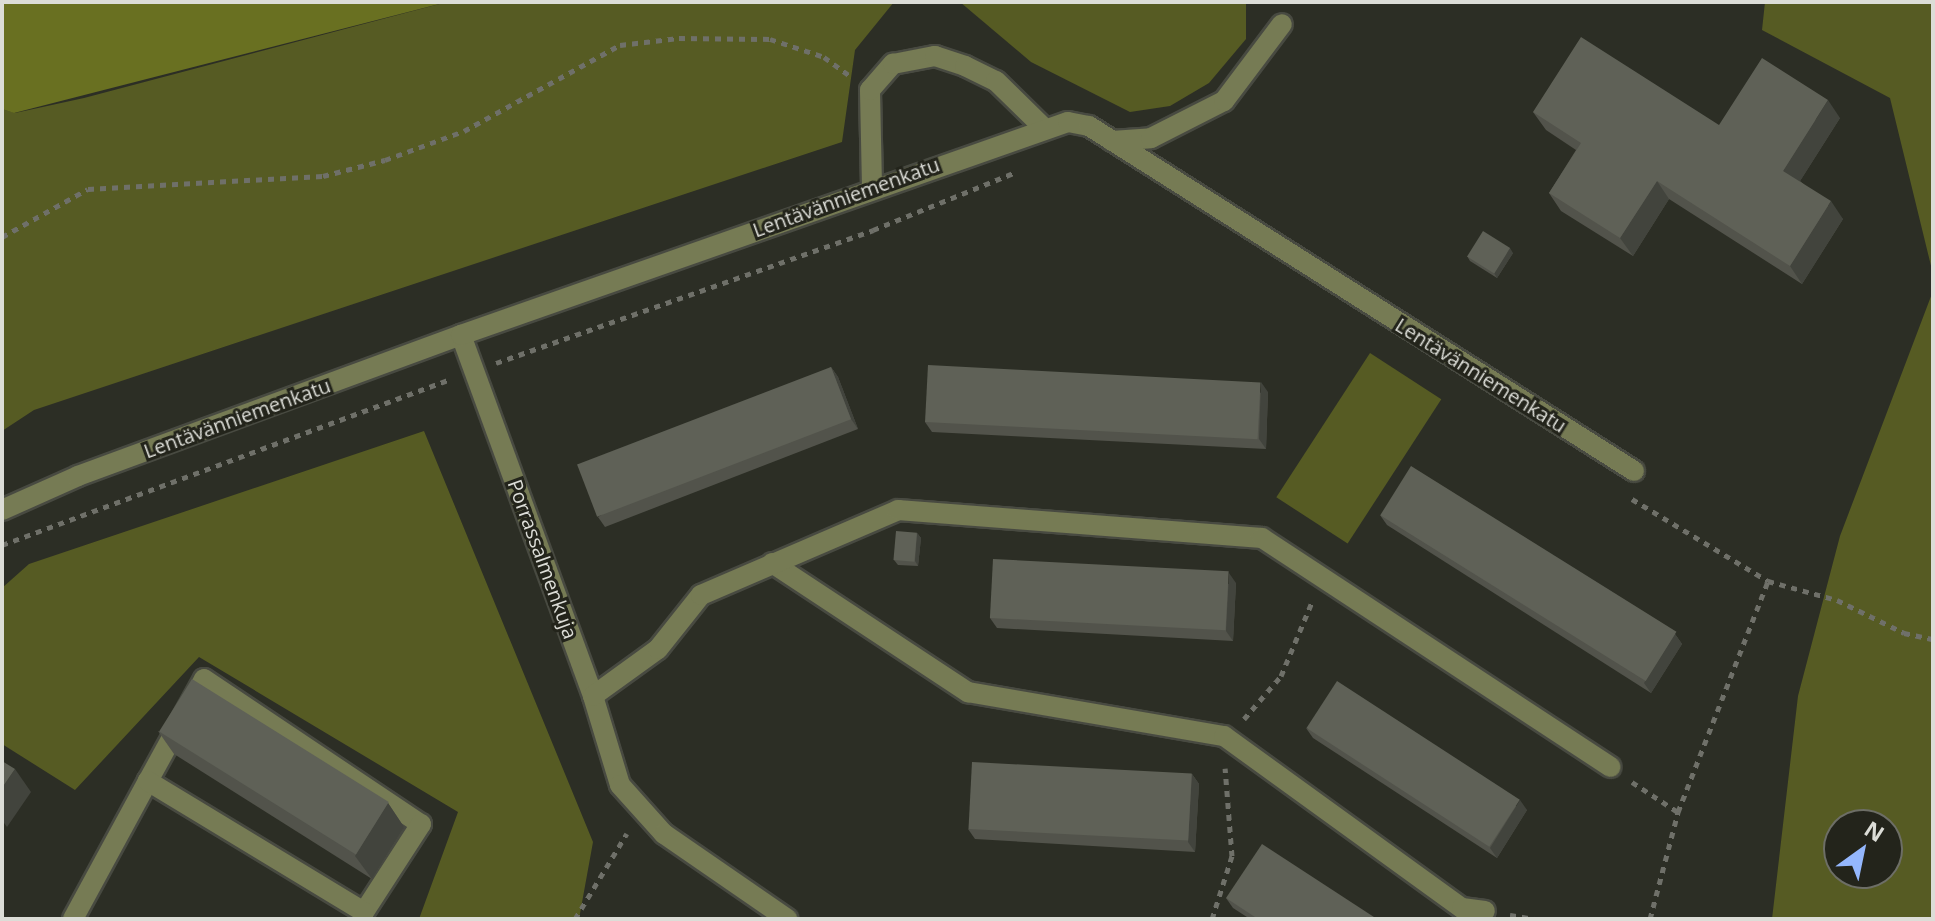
<!DOCTYPE html>
<html>
<head>
<meta charset="utf-8">
<style>
	body { margin:0 }
	#map { position:relative; width:1935px; height:921px; overflow:hidden; background:#2c2e25; font-family:"Open Sans",sans-serif }
	div>[style] { position:absolute }
	[style*='--x'] { left:calc(var(--x)*1px); top:calc(var(--y)*1px); width:calc(var(--w)*1px); rotate:calc(var(--a)*1deg) }
	.green>* { inset:0; background:#565b23; transform-origin:0 0 }
	.water>* { inset:0; background:#697021 }
	.path>* { height:5px; margin-top:-2.5px; transform-origin:0; background:repeating-linear-gradient(90deg,#6f7069 0 6px,transparent 0 12px) }
	.roads { filter:drop-shadow(2px 0 #484a41) drop-shadow(-2px 0 #484a41) drop-shadow(0 2px #484a41) drop-shadow(0 -2px #484a41) }
	.minor>* { height:20px; margin:-10px; padding:0 10px; transform-origin:10px; border-radius:10px; background:#767b54 }
	.wall>* { inset:0; background:#52534b }
	.shaded-wall>* { inset:0; background:#42443d }
	.building>* { inset:0; background:#5f6157; transform-origin:0 0 }
	span { translate:-50% -50%; white-space:nowrap; text-align:center; line-height:1.15; -webkit-text-stroke:6px #23241b; paint-order:stroke }
	.street-label { font-size:20px; color:#dcddd7 }
	.frame { position:absolute; inset:0; border:4px solid #dcddd7; pointer-events:none }
	.north { position:absolute; left:1823px; top:809px; width:80px; height:80px; box-sizing:border-box; background:#23241b; border:2px solid #6d6e66; border-radius:50%; rotate:33deg; font-size:22px; font-weight:700; line-height:32px; text-align:center; color:#dcddd7 }
	.north::after { content:''; display:block; margin:auto; width:28px; height:36px; background:#94b7fd; clip-path:polygon(50% 0,100% 100%,50% 72%,0 100%) }
</style>
</head>
<body>
<div id="map">
	<div class="green">
		<div style="clip-path:polygon(447px 2px,894px 2px,855px 50px,842px 142px,34px 410px,2px 431px,2px 109px,15px 113px,84px 98px)"></div>
		<div style="clip-path:polygon(960px 2px,1246px 2px,1246px 39px,1209px 83px,1170px 106px,1130px 112px,1031px 62px)"></div>
		<div style="clip-path:polygon(1765px 2px,1933px 2px,1933px 274px,1890px 98px,1762px 30px)"></div>
		<div style="clip-path:polygon(evenodd,1933px 291px,1933px 919px,1772px 919px,1798px 696px,1840px 536px,1933px 291px,1887px 825px,1887px 873px,1839px 873px,1839px 825px,1887px 825px)"></div>
		<div style="left:1370px;top:353px;width:85px;height:172px;rotate:33deg"></div>
		<div style="clip-path:polygon(424px 431px,593px 842px,579px 919px,419px 919px,458px 812px,199px 657px,75px 790px,2px 744px,2px 588px,29px 564px)"></div>
	</div>
	<div class="water">
		<div style="clip-path:polygon(2px 2px,447px 2px,14px 113px,2px 109px)"></div>
	</div>
	<div class="path">
		<div style="--x:2;--y:237;--w:98;--a:-29.2"></div>
		<div style="--x:88;--y:189;--w:235;--a:-3.2"></div>
		<div style="--x:323;--y:176;--w:64;--a:-14.5"></div>
		<div style="--x:385;--y:160;--w:84;--a:-20.2"></div>
		<div style="--x:464;--y:131;--w:178;--a:-28.9"></div>
		<div style="--x:620;--y:45;--w:59;--a:-6.8"></div>
		<div style="--x:679;--y:38;--w:91;--a:0.6"></div>
		<div style="--x:770;--y:39;--w:57;--a:18.4"></div>
		<div style="--x:824;--y:57;--w:31;--a:36"></div>
		<div style="--x:496;--y:363;--w:400;--a:-19.4"></div>
		<div style="--x:873;--y:230;--w:154;--a:-22.1"></div>
		<div style="--x:1632;--y:499;--w:159;--a:31.1"></div>
		<div style="--x:1768;--y:581;--w:72;--a:15.4"></div>
		<div style="--x:1837;--y:600;--w:75;--a:26.2"></div>
		<div style="--x:1904;--y:633;--w:30;--a:12"></div>
		<div style="--x:2;--y:545;--w:476;--a:-20.3"></div>
		<div style="--x:1244;--y:719;--w:57;--a:-49.3"></div>
		<div style="--x:1281;--y:676;--w:80;--a:-67.3"></div>
		<div style="--x:1632;--y:782;--w:55;--a:33.1"></div>
		<div style="--x:1510;--y:915;--w:24;--a:9"></div>
		<div style="--x:575;--y:919;--w:100;--a:-58.8"></div>
		<div style="--x:1212;--y:919;--w:66;--a:-72.4"></div>
		<div style="--x:1232;--y:856;--w:88;--a:-94.5"></div>
		<div style="--x:1650;--y:919;--w:111;--a:-75.3"></div>
		<div style="--x:1678;--y:812;--w:248;--a:-68.7"></div>
	</div>
	<div class="roads">
		<div class="minor">
			<div style="--x:1112;--y:141;--w:39;--a:-4"></div>
			<div style="--x:1151;--y:138;--w:82;--a:-26.9"></div>
			<div style="--x:1224;--y:101;--w:96;--a:-53"></div>
			<div style="--x:872;--y:187;--w:97;--a:-91.2"></div>
			<div style="--x:870;--y:90;--w:35;--a:-49"></div>
			<div style="--x:893;--y:64;--w:43;--a:-10.8"></div>
			<div style="--x:935;--y:56;--w:32;--a:18"></div>
			<div style="--x:965;--y:66;--w:34;--a:26"></div>
			<div style="--x:996;--y:81;--w:67;--a:44.4"></div>
			<div style="--x:461;--y:335;--w:384;--a:69.9"></div>
			<div style="--x:593;--y:696;--w:93;--a:73.1"></div>
			<div style="--x:620;--y:785;--w:66;--a:48.1"></div>
			<div style="--x:664;--y:834;--w:150;--a:34.6"></div>
			<div style="--x:2;--y:510;--w:83;--a:-24.1"></div>
			<div style="--x:78;--y:476;--w:408;--a:-20.2"></div>
			<div style="--x:461;--y:335;--w:643;--a:-19.34"></div>
			<div style="--x:1068;--y:122;--w:21;--a:11"></div>
			<div style="--x:1089;--y:126;--w:645;--a:32.33"></div>
			<div style="--x:772;--y:563;--w:235;--a:33.4"></div>
			<div style="--x:968;--y:692;--w:260;--a:9.8"></div>
			<div style="--x:1224;--y:736;--w:294;--a:35.9"></div>
			<div style="--x:1462;--y:908;--w:23;--a:7"></div>
			<div style="--x:593;--y:696;--w:80;--a:-35.9"></div>
			<div style="--x:658;--y:649;--w:69;--a:-51.5"></div>
			<div style="--x:701;--y:595;--w:215;--a:-23.3"></div>
			<div style="--x:898;--y:510;--w:365;--a:4.4"></div>
			<div style="--x:1262;--y:538;--w:417;--a:33.3"></div>
			<div style="--x:73;--y:919;--w:157;--a:-61.5"></div>
			<div style="--x:148;--y:781;--w:116;--a:-61.2"></div>
			<div style="--x:204;--y:679;--w:261;--a:33.8"></div>
			<div style="--x:421;--y:824;--w:105;--a:122.9"></div>
			<div style="--x:364;--y:912;--w:253;--a:-148.8"></div>
		</div>
	</div>
	<div class="wall">
		<div style="clip-path:polygon(1533px 112px,1719px 125px,1840px 118px,1800px 181px,1843px 219px,1802px 284px,1669px 199px,1633px 256px,1561px 211px,1549px 193px,1576px 150px,1546px 130px)"></div>
		<div style="clip-path:polygon(1513px 253px,1497px 278px,1470px 261px,1467px 256px)"></div>
		<div style="clip-path:polygon(831px 367px,838px 377px,858px 429px,605px 527px,598px 517px)"></div>
		<div style="clip-path:polygon(1268px 392px,1266px 449px,932px 432px,925px 422px)"></div>
		<div style="clip-path:polygon(1380px 515px,1675px 634px,1682px 644px,1651px 693px,1387px 525px)"></div>
		<div style="clip-path:polygon(917px 533px,921px 538px,918px 566px,898px 565px,894px 560px)"></div>
		<div style="clip-path:polygon(1236px 583px,1233px 641px,997px 628px,990px 618px)"></div>
		<div style="clip-path:polygon(1306px 728px,1527px 810px,1497px 858px,1313px 738px)"></div>
		<div style="clip-path:polygon(158px 731px,388px 803px,404px 827px,372px 879px,174px 754px)"></div>
		<div style="clip-path:polygon(1192px 774px,1199px 784px,1195px 852px,975px 839px,968px 829px)"></div>
		<div style="clip-path:polygon(1226px 898px,1377px 919px,1250px 919px,1233px 908px)"></div>
	</div>
	<div class="shaded-wall">
		<div style="clip-path:polygon(1828px 100px,1840px 118px,1795px 189px,1783px 171px)"></div>
		<div style="clip-path:polygon(1657px 181px,1669px 199px,1633px 256px,1620px 238px)"></div>
		<div style="clip-path:polygon(1831px 201px,1843px 219px,1802px 284px,1790px 266px)"></div>
		<div style="clip-path:polygon(1510px 248px,1513px 253px,1497px 278px,1494px 273px)"></div>
		<div style="clip-path:polygon(831px 367px,838px 377px,858px 429px,851px 419px)"></div>
		<div style="clip-path:polygon(1261px 382px,1268px 392px,1266px 449px,1259px 439px)"></div>
		<div style="clip-path:polygon(917px 533px,921px 538px,918px 566px,915px 561px)"></div>
		<div style="clip-path:polygon(1229px 573px,1236px 583px,1233px 641px,1226px 631px)"></div>
		<div style="clip-path:polygon(1675px 634px,1682px 644px,1651px 693px,1644px 683px)"></div>
		<div style="clip-path:polygon(15px 769px,31px 792px,7px 827px,2px 820px,2px 788px)"></div>
		<div style="clip-path:polygon(1192px 774px,1199px 784px,1195px 852px,1188px 842px)"></div>
		<div style="clip-path:polygon(1520px 800px,1527px 810px,1497px 858px,1490px 848px)"></div>
		<div style="clip-path:polygon(388px 803px,404px 827px,372px 879px,355px 856px)"></div>
	</div>
	<div class="building">
		<div style="clip-path:polygon(1581px 37px,1719px 125px,1762px 58px,1828px 100px,1783px 171px,1831px 201px,1790px 266px,1657px 181px,1620px 238px,1549px 193px,1581px 143px,1533px 112px)"></div>
		<div style="left:1483px;top:231px;width:32px;height:30px;rotate:32deg"></div>
		<div style="left:928px;top:365px;width:333px;height:57px;rotate:3deg"></div>
		<div style="left:831px;top:367px;width:56px;height:272px;rotate:69deg"></div>
		<div style="left:1411px;top:466px;width:313px;height:58px;rotate:32deg"></div>
		<div style="left:896px;top:531px;width:21px;height:29px;rotate:5deg"></div>
		<div style="left:993px;top:559px;width:236px;height:59px;rotate:3deg"></div>
		<div style="left:192px;top:679px;width:232px;height:62px;rotate:32deg"></div>
		<div style="left:1337px;top:681px;width:218px;height:56px;rotate:33deg"></div>
		<div style="clip-path:polygon(2px 761px,15px 769px,2px 788px)"></div>
		<div style="left:972px;top:762px;width:220px;height:67px;rotate:3deg"></div>
		<div style="clip-path:polygon(1262px 844px,1377px 919px,1258px 919px,1226px 898px)"></div>
	</div>
	<div class="street-label">
		<span style="left:846px;top:197px;rotate:-20deg">Lentävänniemenkatu</span>
		<span style="left:1481px;top:375px;rotate:32deg">Lentävänniemenkatu</span>
		<span style="left:237px;top:418px;rotate:-20deg">Lentävänniemenkatu</span>
		<span style="left:543px;top:559px;rotate:70deg">Porrassalmenkuja</span>
	</div>
	<div class="frame"></div>
	<div class="north">N</div>
</div>
</body>
</html>
